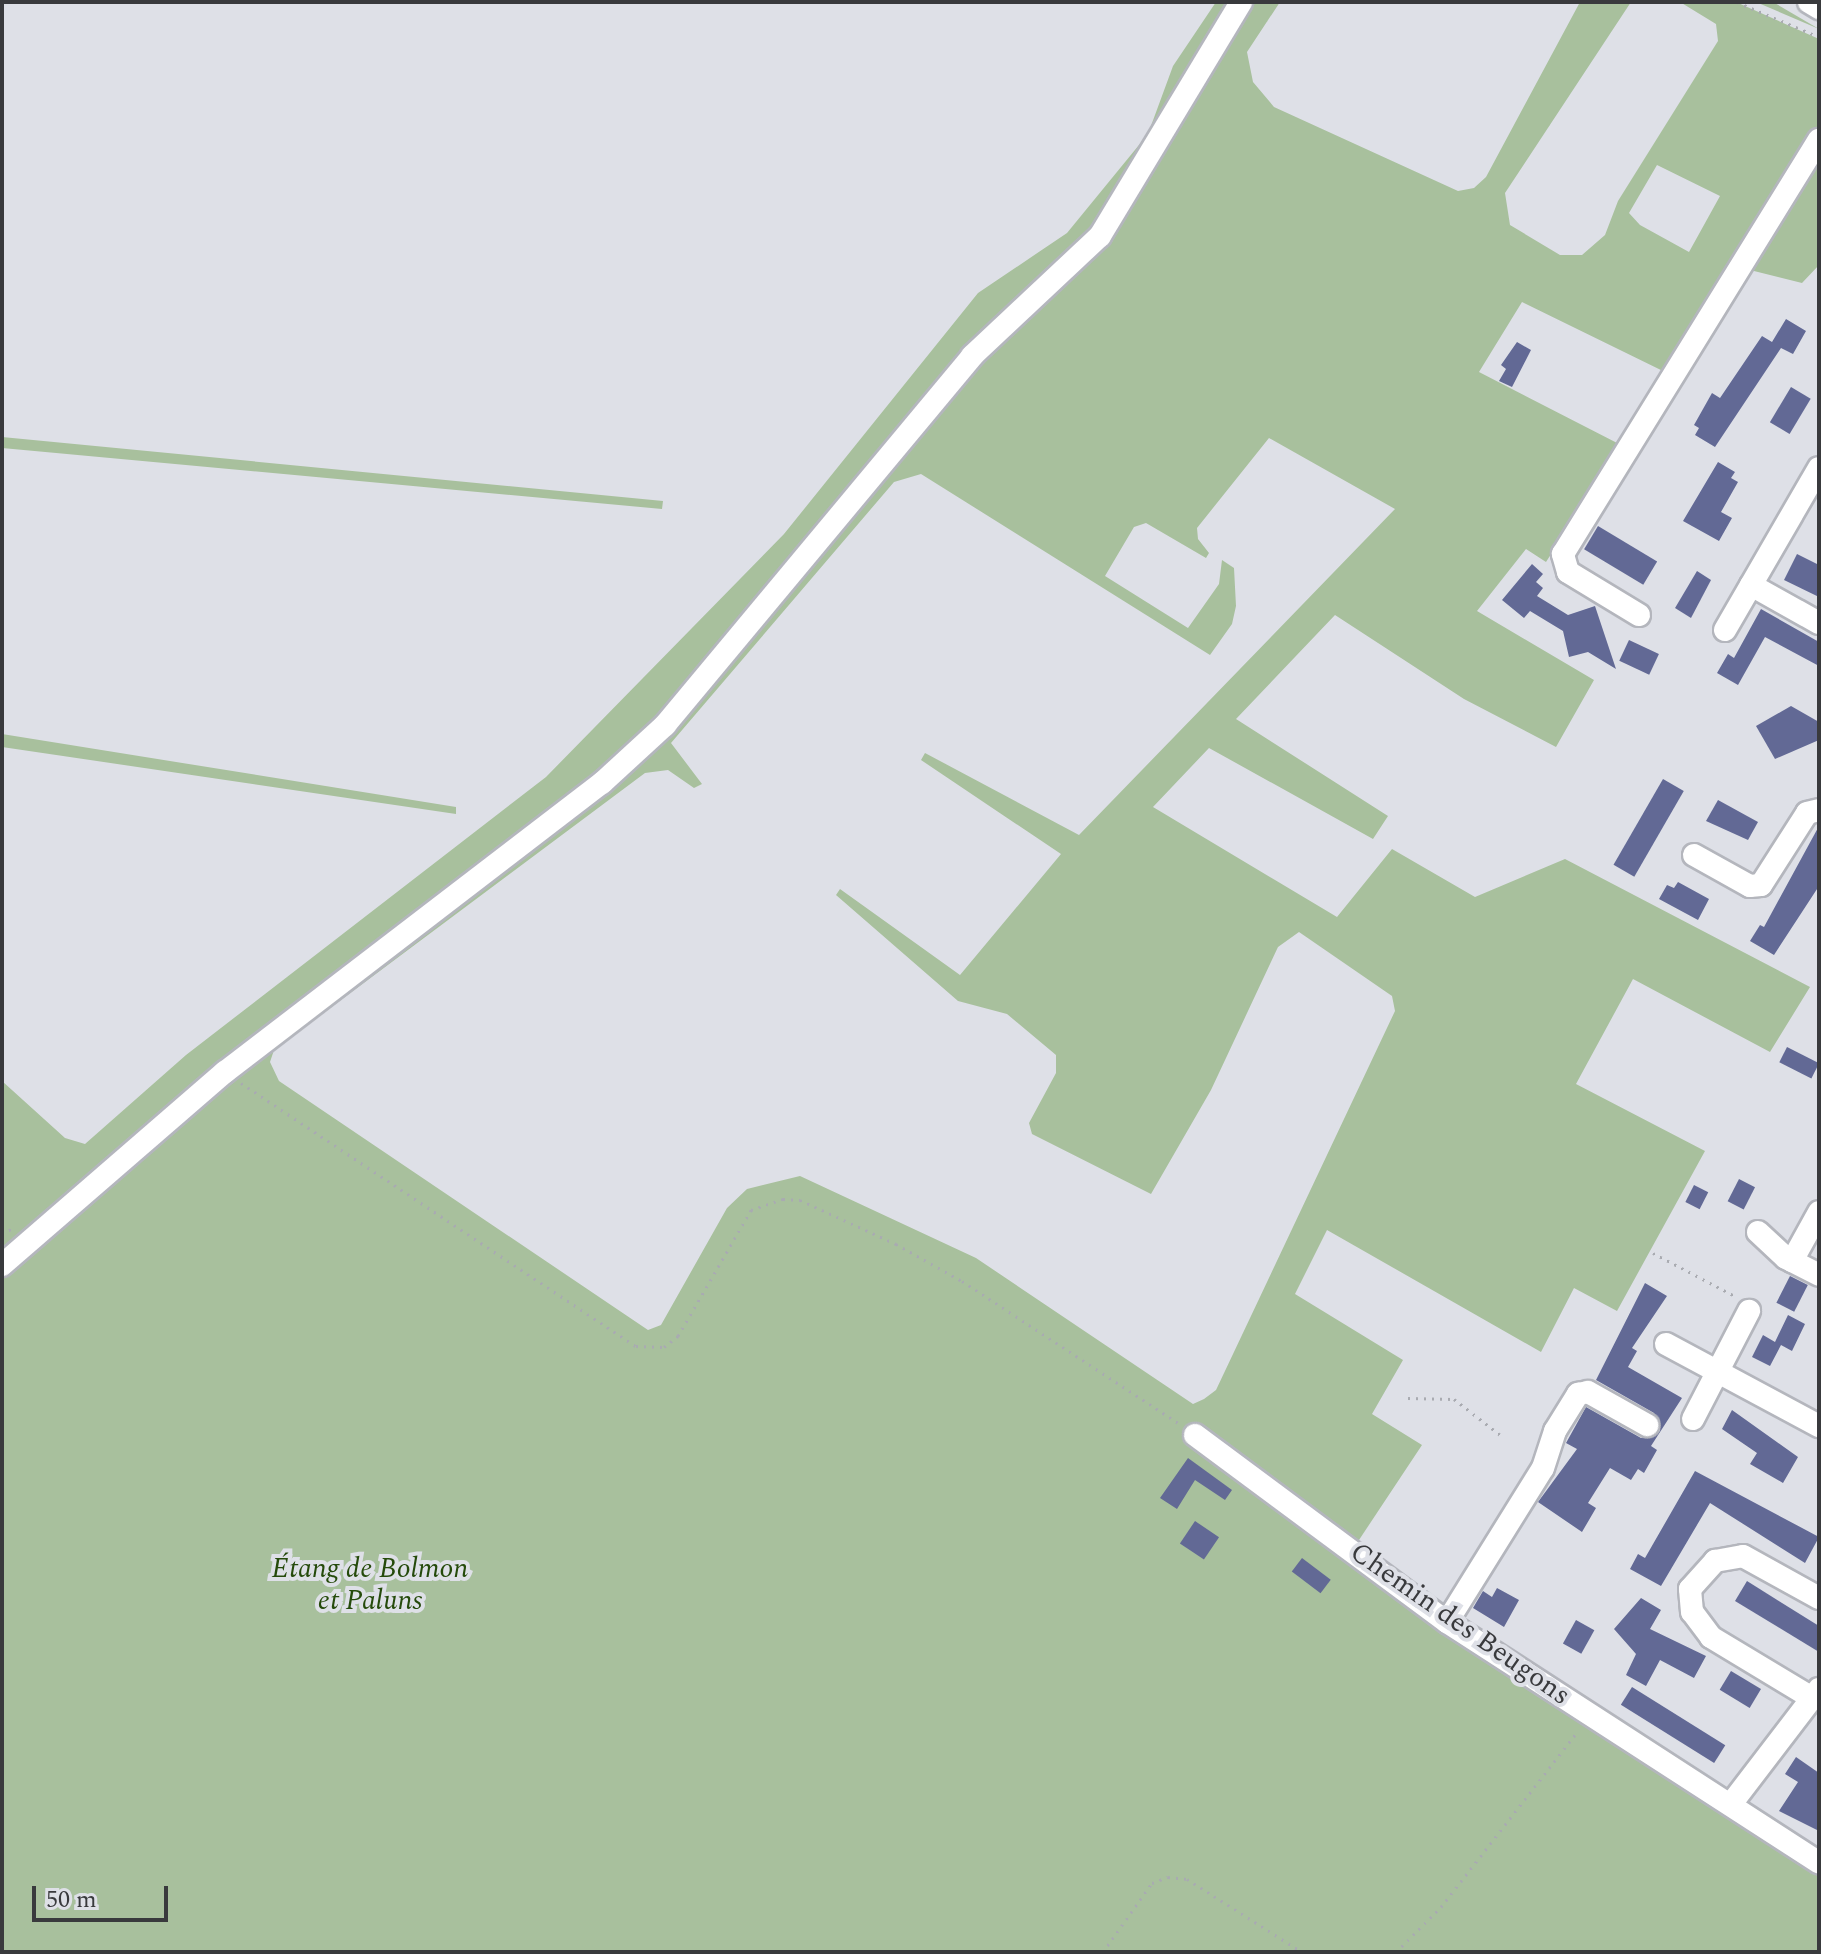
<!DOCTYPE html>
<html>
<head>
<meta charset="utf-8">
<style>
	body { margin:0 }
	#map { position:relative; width:1821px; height:1954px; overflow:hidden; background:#dee0e7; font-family:Spectral,serif }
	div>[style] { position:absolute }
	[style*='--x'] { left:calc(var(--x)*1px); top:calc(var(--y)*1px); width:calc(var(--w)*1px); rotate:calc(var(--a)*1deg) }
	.green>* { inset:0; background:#a8c09d }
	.building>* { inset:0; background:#626995; transform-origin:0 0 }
	.path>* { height:3px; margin-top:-1.5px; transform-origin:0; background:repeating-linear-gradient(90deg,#a9abb1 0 2px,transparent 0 8px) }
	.roads { filter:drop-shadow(2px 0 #b4b6bd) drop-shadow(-2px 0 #b4b6bd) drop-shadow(0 2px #b4b6bd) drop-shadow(0 -2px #b4b6bd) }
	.minor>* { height:22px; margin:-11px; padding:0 11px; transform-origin:11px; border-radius:11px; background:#fff }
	span { translate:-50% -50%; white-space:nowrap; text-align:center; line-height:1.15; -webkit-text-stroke:8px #dee0e7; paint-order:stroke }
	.park-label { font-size:28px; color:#254a0b; font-style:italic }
	.street-label { font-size:28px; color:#393a3d }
	.frame { position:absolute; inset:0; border:4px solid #393a3d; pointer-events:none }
	.scale { position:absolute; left:32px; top:1886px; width:136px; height:36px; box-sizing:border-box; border:4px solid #393a3d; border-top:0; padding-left:10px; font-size:24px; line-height:28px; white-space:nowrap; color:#393a3d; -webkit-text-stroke:6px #dee0e7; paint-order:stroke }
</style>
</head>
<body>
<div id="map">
	<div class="green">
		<div style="clip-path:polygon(evenodd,1216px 2px,1280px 2px,1247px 52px,1253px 82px,1274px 107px,1458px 191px,1474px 188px,1486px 177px,1580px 2px,1631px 2px,1505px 193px,1510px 225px,1560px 255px,1582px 255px,1605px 235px,1618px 201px,1718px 41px,1716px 24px,1680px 2px,1736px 2px,1819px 39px,1819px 265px,1802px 283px,1730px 265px,1667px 373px,1522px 302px,1479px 372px,1621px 445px,1546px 562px,1526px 549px,1477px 611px,1594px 680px,1556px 747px,1464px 699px,1335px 615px,1236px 719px,1388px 816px,1373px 839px,1209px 748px,1153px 807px,1337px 917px,1392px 849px,1475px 897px,1565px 859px,1810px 987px,1770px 1052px,1633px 979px,1576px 1084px,1705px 1151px,1617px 1311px,1574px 1288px,1541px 1352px,1327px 1230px,1295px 1294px,1403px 1360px,1372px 1414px,1422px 1445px,1355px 1546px,1819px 1854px,1819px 1952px,2px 1952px,2px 1081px,65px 1138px,85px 1144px,186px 1055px,546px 777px,784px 534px,978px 293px,1067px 233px,1148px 134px,1173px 66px,1216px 2px,1657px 165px,1720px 196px,1689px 252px,1640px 225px,1629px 213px,1657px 165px,1216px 2px,1269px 438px,1395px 509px,1079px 835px,925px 753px,921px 760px,1061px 854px,960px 975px,840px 889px,836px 895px,958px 1001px,1007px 1014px,1056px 1055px,1056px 1073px,1029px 1123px,1032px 1134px,1151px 1194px,1211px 1090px,1278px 947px,1299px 932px,1392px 996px,1395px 1011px,1216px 1390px,1204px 1399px,1193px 1404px,976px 1258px,800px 1176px,747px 1189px,727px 1208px,661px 1325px,648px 1330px,279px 1081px,270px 1062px,274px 1050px,645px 773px,668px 770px,694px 788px,702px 784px,671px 743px,894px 482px,921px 474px,1210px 655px,1232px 624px,1236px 606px,1234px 568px,1222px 560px,1219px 584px,1188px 628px,1105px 576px,1134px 527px,1146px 523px,1206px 558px,1209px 553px,1198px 539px,1197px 528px,1269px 438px)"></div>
		<div style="clip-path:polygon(1756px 2px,1773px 2px,1819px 29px)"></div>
		<div style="clip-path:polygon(2px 437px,663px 501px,662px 509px,2px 448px)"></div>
		<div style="clip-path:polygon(2px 734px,456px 807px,456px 814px,2px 747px)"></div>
	</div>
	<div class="building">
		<div style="clip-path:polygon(1786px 319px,1806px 331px,1793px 354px,1781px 348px,1715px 447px,1695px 435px,1699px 428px,1694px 425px,1712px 393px,1720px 398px,1762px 336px,1772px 342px)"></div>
		<div style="clip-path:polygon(1517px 342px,1531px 350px,1512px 387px,1499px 381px,1506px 369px,1501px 365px)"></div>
		<div style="left:1791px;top:387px;width:23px;height:41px;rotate:31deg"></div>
		<div style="clip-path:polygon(1718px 462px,1735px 472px,1731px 478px,1738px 482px,1721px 512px,1732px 518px,1719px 541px,1683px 521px)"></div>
		<div style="left:1598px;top:526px;width:69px;height:27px;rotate:31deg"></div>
		<div style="clip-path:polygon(1797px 554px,1819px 565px,1819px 597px,1784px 580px)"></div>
		<div style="clip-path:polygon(1532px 564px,1543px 574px,1536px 582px,1543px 588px,1537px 596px,1568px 615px,1595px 606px,1616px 669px,1588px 652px,1569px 657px,1563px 631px,1530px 611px,1524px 618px,1502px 600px)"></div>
		<div style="clip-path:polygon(1697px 571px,1711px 580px,1691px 618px,1675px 608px)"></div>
		<div style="clip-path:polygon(1761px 609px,1819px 642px,1819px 666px,1765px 637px,1738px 685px,1717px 673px,1728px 654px,1734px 658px)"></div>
		<div style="left:1629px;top:640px;width:33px;height:23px;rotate:25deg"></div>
		<div style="clip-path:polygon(1791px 706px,1819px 722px,1819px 740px,1775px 759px,1756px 726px)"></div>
		<div style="left:1663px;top:779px;width:24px;height:99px;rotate:30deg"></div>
		<div style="clip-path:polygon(1718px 800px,1758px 822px,1748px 840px,1706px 821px)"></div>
		<div style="clip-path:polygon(1819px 826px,1819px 886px,1774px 955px,1750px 941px,1760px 925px,1764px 927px)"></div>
		<div style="clip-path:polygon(1678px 882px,1709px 899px,1698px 920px,1659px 899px,1667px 885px,1674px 888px)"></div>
		<div style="left:1787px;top:1047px;width:36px;height:17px;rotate:27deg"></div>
		<div style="left:1739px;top:1179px;width:18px;height:25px;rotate:27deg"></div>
		<div style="left:1694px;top:1185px;width:16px;height:19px;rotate:27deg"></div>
		<div style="left:1790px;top:1276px;width:20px;height:30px;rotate:27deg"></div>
		<div style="clip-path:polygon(1645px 1283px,1667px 1296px,1632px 1348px,1637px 1351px,1628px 1367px,1682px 1398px,1651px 1446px,1657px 1450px,1644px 1473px,1638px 1469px,1631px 1480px,1610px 1468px,1588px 1503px,1596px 1508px,1582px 1532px,1538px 1502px,1577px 1449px,1566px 1443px,1586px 1407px,1641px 1438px,1660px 1431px,1654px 1413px,1596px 1380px)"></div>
		<div style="clip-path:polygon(1788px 1315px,1805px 1324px,1792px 1351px,1781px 1345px,1770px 1366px,1752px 1357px,1763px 1335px,1775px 1342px)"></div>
		<div style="clip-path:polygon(1732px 1410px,1798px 1457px,1783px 1483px,1750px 1464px,1757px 1453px,1722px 1429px)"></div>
		<div style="clip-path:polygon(1188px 1458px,1232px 1490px,1225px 1500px,1195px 1480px,1177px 1509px,1160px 1498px)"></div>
		<div style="clip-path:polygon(1695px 1471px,1819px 1537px,1805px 1563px,1710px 1503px,1661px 1586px,1630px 1569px,1638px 1554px,1645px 1558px)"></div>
		<div style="left:1195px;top:1521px;width:29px;height:27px;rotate:34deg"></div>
		<div style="left:1302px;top:1558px;width:36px;height:17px;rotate:37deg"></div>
		<div style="clip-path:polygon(1747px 1581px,1819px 1626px,1819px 1652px,1735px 1601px)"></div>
		<div style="clip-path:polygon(1497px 1588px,1519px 1600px,1504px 1627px,1473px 1608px,1483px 1591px,1492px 1597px)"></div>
		<div style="clip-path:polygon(1641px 1598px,1661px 1610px,1650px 1629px,1706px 1656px,1694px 1678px,1660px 1660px,1646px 1686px,1626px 1675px,1636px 1654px,1614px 1629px)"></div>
		<div style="left:1576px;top:1620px;width:21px;height:27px;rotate:29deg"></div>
		<div style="left:1731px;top:1671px;width:35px;height:22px;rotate:31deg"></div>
		<div style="left:1632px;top:1687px;width:110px;height:21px;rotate:32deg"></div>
		<div style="clip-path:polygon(1796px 1757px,1819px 1773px,1819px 1831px,1779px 1811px,1798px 1782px,1785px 1774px)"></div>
	</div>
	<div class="path">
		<div style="--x:1737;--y:2;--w:89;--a:23.1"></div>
		<div style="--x:241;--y:1083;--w:475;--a:33.7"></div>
		<div style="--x:636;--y:1346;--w:28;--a:2"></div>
		<div style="--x:664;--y:1347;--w:18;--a:-38"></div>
		<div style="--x:678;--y:1336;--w:146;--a:-59.9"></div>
		<div style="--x:751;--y:1210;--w:34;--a:-19"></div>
		<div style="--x:783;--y:1199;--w:17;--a:3"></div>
		<div style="--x:800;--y:1200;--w:106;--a:24.6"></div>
		<div style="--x:896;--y:1244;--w:76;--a:29.3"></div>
		<div style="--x:962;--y:1281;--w:261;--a:33.3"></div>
		<div style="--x:2;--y:1234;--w:13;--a:-29"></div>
		<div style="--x:1653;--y:1253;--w:93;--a:27.7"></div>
		<div style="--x:1408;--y:1398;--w:46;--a:1.2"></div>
		<div style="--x:1454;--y:1399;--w:62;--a:37.8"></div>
		<div style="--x:1103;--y:1952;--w:85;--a:-54.6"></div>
		<div style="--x:1152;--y:1883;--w:17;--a:-21"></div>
		<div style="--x:1168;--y:1877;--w:19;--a:6"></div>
		<div style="--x:1187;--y:1879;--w:136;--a:32.4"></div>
		<div style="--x:1396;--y:1952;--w:64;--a:-45"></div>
		<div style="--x:1441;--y:1907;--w:223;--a:-52.1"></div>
	</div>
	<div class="roads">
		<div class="minor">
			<div style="--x:1809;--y:2;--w:12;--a:31"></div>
			<div style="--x:1751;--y:585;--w:78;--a:29.2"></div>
			<div style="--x:1639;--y:615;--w:83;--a:-148.8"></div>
			<div style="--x:1568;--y:572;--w:19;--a:-106"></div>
			<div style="--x:1563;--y:554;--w:487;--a:-58.3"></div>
			<div style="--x:1725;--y:630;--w:187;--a:-59.9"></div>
			<div style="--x:1694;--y:855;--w:64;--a:29"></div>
			<div style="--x:1750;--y:886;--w:11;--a:-5"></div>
			<div style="--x:1761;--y:885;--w:85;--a:-57.4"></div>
			<div style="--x:1807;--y:813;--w:12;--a:-14"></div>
			<div style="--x:1758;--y:1232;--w:38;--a:43"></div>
			<div style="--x:1786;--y:1258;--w:37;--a:27"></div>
			<div style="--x:1792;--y:1261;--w:56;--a:-61.1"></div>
			<div style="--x:2;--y:1265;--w:295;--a:-40.9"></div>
			<div style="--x:225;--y:1072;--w:475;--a:-37.5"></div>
			<div style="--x:602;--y:783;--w:86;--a:-42.6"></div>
			<div style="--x:665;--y:725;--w:480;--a:-50.2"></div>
			<div style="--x:972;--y:356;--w:175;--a:-43.2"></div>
			<div style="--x:1100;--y:236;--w:273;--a:-58.9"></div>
			<div style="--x:1666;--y:1344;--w:174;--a:28.2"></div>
			<div style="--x:1693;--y:1419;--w:122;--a:-62.6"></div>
			<div style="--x:1195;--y:1435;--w:314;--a:36.6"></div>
			<div style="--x:1447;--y:1622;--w:443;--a:32.9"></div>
			<div style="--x:1447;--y:1622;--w:181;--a:-58.1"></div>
			<div style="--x:1543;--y:1468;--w:39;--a:-72"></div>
			<div style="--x:1555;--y:1431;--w:44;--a:-58.1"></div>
			<div style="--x:1578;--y:1394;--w:10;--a:-11"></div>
			<div style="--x:1588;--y:1392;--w:68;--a:29.2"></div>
			<div style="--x:1812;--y:1698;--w:118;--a:-148.9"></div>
			<div style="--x:1711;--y:1637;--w:31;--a:-127"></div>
			<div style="--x:1692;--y:1612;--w:23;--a:-95"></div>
			<div style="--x:1690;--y:1589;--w:38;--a:-48"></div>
			<div style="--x:1715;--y:1561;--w:28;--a:-10"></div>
			<div style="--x:1743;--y:1556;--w:87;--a:28.9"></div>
			<div style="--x:1731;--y:1804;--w:145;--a:-52.6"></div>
		</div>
	</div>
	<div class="park-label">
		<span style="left:370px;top:1585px">Étang de Bolmon<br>et Paluns</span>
	</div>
	<div class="street-label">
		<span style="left:1460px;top:1624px;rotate:35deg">Chemin des Beugons</span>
	</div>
	<div class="frame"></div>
	<div class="scale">50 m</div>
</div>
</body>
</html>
